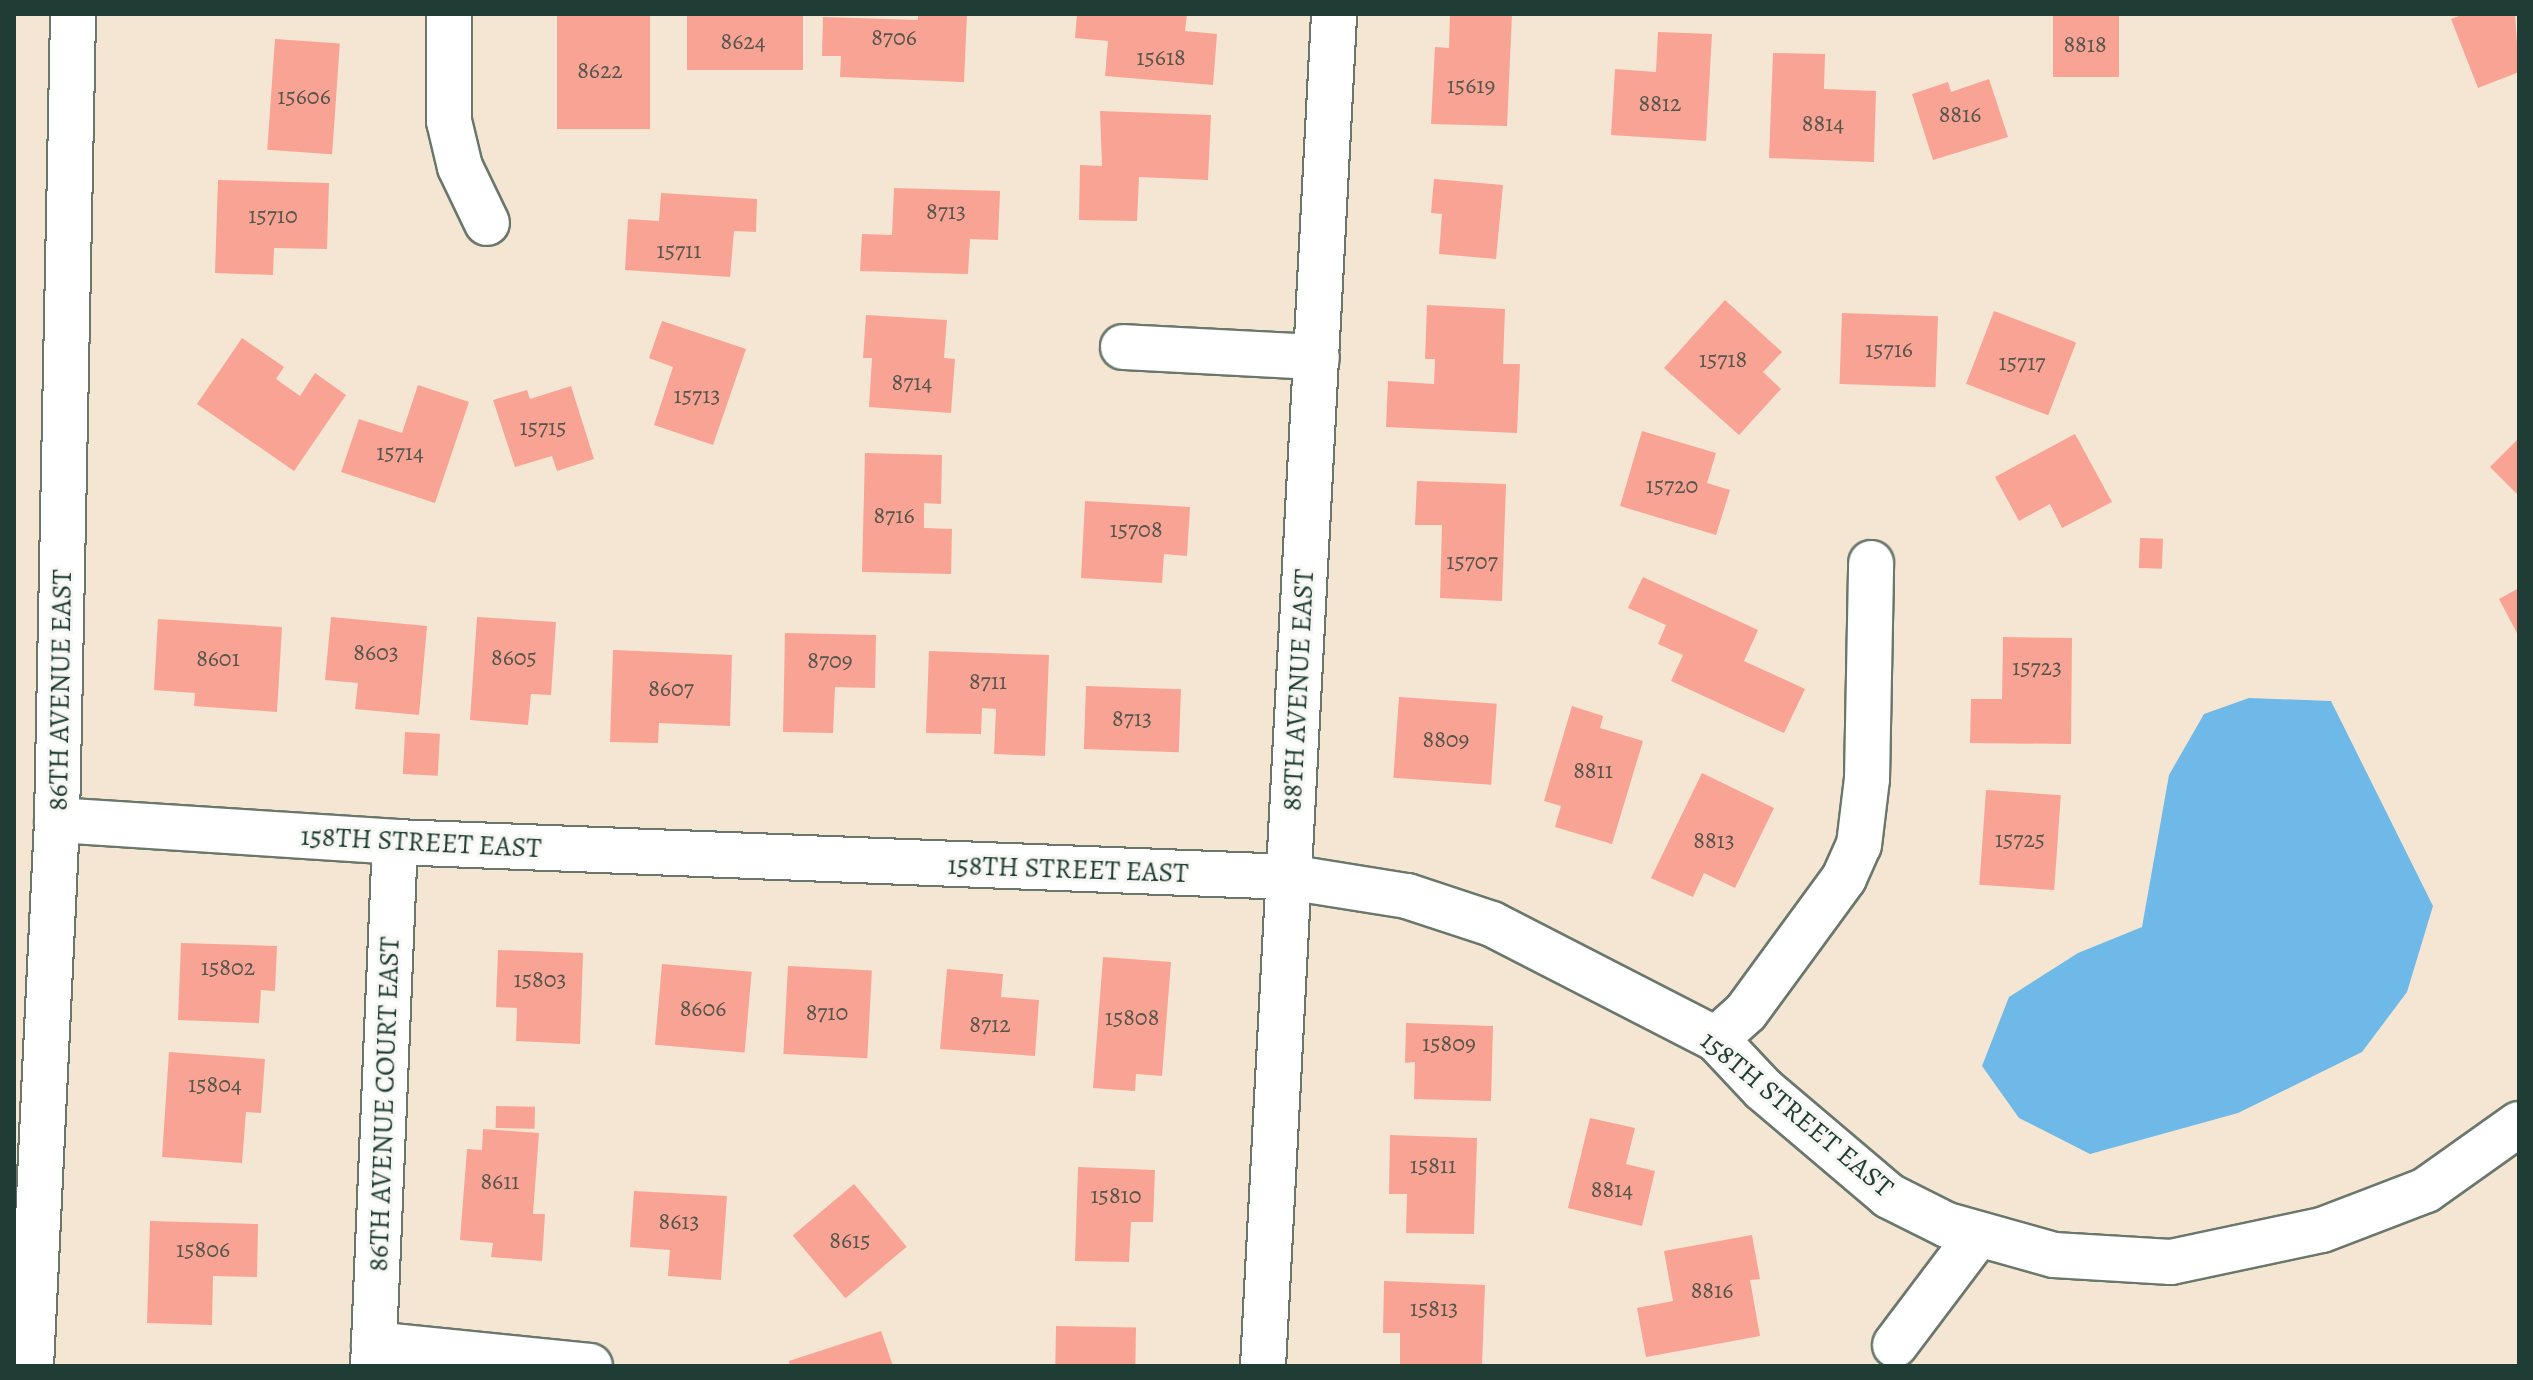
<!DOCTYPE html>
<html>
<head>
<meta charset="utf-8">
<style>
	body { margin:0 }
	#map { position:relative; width:2533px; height:1380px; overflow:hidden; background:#f4e6d3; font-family:Alegreya,serif }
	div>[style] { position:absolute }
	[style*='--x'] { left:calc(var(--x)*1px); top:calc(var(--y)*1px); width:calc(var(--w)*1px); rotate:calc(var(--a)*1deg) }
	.water>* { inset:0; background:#6fb9e8 }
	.building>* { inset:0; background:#f9a395; transform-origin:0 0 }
	.roads { filter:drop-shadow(2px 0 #6a786c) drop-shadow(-2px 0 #6a786c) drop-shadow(0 2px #6a786c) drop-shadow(0 -2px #6a786c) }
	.minor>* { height:44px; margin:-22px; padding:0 22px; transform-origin:22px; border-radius:22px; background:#fff }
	span { translate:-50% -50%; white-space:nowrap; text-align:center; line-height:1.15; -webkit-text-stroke:6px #f6f6f2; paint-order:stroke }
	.number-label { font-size:24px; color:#56564c }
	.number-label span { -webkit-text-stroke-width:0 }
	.street-label { font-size:28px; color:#1f3d34 }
	.frame { position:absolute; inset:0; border:16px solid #1f3d34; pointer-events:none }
</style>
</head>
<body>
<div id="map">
	<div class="water">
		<div style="clip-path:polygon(2249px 698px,2331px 701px,2433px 906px,2407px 992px,2362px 1052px,2238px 1113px,2090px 1154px,2019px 1118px,1982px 1066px,2009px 997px,2078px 953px,2142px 927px,2169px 775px,2204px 714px)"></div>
	</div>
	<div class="building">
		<div style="left:557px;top:14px;width:93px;height:115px"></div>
		<div style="left:687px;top:14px;width:116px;height:56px"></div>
		<div style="clip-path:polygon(918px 14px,967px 14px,964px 82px,840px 77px,841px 56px,822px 56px,823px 17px,918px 20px)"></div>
		<div style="clip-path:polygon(1077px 14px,1187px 14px,1185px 31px,1217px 34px,1213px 85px,1105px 76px,1108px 41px,1075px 38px)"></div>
		<div style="clip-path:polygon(1450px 14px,1512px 14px,1507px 126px,1431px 124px,1435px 47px,1449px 48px)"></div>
		<div style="left:2053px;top:14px;width:66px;height:63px"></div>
		<div style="clip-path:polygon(2464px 14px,2515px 14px,2519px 72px,2478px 88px,2451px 19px)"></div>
		<div style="clip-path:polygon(1658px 32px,1712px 34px,1706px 141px,1611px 135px,1615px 69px,1656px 72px)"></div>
		<div style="left:275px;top:39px;width:65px;height:111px;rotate:4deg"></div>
		<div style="clip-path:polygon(1773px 53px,1825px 54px,1824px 89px,1876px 91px,1874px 162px,1769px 158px)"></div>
		<div style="clip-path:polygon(1989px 79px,2008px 137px,1933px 160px,1912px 94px,1948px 82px,1951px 92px)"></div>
		<div style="clip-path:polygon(1100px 111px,1211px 115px,1208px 180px,1139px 177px,1137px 221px,1079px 220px,1080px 165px,1102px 166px)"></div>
		<div style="clip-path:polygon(1434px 179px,1503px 185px,1496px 259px,1439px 254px,1442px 214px,1431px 213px)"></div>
		<div style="clip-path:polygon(218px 180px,329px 183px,327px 249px,274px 248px,273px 275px,215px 273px)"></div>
		<div style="clip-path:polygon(894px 188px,1000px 191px,998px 240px,970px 239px,968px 274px,860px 271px,862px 234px,892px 235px)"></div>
		<div style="clip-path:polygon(661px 193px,757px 199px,756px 232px,734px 231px,730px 277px,625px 270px,628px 219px,659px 221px)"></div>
		<div style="clip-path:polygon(1725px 300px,1782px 352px,1763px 372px,1781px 389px,1739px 435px,1664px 368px)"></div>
		<div style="clip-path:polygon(1427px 305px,1505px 309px,1503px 364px,1520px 364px,1517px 433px,1386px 427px,1388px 381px,1434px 384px,1435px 359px,1425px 359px)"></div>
		<div style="left:1994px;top:311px;width:88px;height:78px;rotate:21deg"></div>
		<div style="left:1842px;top:313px;width:96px;height:71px;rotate:2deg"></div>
		<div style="clip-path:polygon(866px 315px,947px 320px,944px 358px,955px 359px,951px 413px,869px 407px,872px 358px,863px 358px)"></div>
		<div style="clip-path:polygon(662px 321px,746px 349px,713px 445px,654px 425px,673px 367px,649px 358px)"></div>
		<div style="clip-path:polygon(242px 338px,284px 367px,276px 379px,300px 396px,315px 373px,346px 395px,294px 471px,197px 404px)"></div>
		<div style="clip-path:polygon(418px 385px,469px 402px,435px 503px,341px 472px,359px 419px,402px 433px)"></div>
		<div style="clip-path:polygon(571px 386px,594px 459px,557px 471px,552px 456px,515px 467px,493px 400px,527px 390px,530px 399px)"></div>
		<div style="clip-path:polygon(1642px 431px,1716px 453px,1707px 483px,1730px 490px,1716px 535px,1620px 506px)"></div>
		<div style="clip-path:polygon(2075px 434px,2112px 502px,2062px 528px,2050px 504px,2019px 521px,1995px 477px)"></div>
		<div style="clip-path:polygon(2519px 438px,2519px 496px,2490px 467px)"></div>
		<div style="clip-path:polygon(865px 453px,942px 455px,941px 504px,924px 503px,924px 528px,952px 529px,951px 574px,862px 572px)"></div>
		<div style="clip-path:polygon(1417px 481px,1506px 484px,1502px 601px,1440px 598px,1442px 525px,1415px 525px)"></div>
		<div style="clip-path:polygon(1085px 501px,1190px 507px,1187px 556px,1164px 554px,1162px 583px,1081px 578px)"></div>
		<div style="left:2140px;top:538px;width:23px;height:30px;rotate:2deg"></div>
		<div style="clip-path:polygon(1643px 577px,1758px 630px,1744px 661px,1805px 689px,1784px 733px,1671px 681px,1683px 655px,1658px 644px,1666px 625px,1628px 608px)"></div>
		<div style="clip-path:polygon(2519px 588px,2519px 637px,2499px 599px)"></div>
		<div style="clip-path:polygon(331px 617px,427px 626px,419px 715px,355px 709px,358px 683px,325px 680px)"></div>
		<div style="clip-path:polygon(477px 617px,556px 622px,551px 695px,531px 694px,528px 725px,470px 720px)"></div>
		<div style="clip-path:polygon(158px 619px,282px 627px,277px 712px,194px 706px,195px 693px,154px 690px)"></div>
		<div style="clip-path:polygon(785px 633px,876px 635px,875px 688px,835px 687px,833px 733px,783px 732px)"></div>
		<div style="clip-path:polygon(2003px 637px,2072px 638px,2071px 744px,1970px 743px,1971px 699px,2002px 699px)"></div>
		<div style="clip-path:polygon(613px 650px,732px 655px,730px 726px,659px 723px,658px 743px,610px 742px)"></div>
		<div style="clip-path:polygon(929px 651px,1049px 655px,1045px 756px,994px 754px,996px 709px,982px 708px,981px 734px,926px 733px)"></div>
		<div style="left:1086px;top:686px;width:95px;height:63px;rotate:2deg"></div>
		<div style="left:1399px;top:697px;width:98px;height:81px;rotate:4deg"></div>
		<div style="clip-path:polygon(1572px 706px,1603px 716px,1600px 728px,1643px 741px,1612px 844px,1555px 827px,1561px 806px,1544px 801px)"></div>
		<div style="left:405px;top:732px;width:35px;height:42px;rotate:3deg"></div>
		<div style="clip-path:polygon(1702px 773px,1774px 808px,1735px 888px,1704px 873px,1693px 897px,1651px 878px)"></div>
		<div style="left:1986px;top:790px;width:75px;height:95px;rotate:4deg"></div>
		<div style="clip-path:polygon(181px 943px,277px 946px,275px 991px,261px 990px,259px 1023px,178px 1020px)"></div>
		<div style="clip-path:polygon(498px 950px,583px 953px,580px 1044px,516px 1041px,517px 1008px,496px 1007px)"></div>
		<div style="clip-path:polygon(1103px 957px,1171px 962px,1162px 1076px,1136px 1074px,1135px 1091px,1093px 1088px)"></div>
		<div style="left:662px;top:964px;width:90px;height:81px;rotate:5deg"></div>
		<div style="left:788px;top:966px;width:84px;height:88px;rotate:3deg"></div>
		<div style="clip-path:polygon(947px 969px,1003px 974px,1001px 997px,1039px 1000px,1035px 1056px,940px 1049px)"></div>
		<div style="clip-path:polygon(1406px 1023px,1493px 1026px,1491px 1101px,1414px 1099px,1415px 1062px,1405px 1063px)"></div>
		<div style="clip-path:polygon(169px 1052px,265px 1059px,261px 1113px,246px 1112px,242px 1163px,162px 1157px)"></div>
		<div style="left:496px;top:1106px;width:39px;height:22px;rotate:1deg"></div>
		<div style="clip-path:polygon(1590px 1118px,1635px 1128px,1626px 1164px,1655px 1171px,1642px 1226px,1568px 1208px)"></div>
		<div style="clip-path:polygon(483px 1129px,539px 1133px,533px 1214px,545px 1214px,542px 1261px,491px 1257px,493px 1243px,460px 1240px,467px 1149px,482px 1150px)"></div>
		<div style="clip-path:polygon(1390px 1135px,1477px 1138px,1474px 1234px,1406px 1233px,1407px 1194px,1389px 1194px)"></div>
		<div style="clip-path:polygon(1078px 1167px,1155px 1170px,1153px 1222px,1131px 1222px,1129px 1262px,1075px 1261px)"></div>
		<div style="left:854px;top:1184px;width:82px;height:80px;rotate:50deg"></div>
		<div style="clip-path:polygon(634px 1191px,727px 1196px,721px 1280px,668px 1276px,670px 1250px,630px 1247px)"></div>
		<div style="clip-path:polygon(150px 1221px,258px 1224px,257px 1277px,213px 1276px,212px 1325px,147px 1323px)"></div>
		<div style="clip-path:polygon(1752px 1235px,1760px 1279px,1750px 1280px,1760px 1336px,1646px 1357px,1637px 1308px,1673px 1301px,1664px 1251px)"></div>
		<div style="clip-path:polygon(1384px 1281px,1485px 1285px,1482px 1366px,1400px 1366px,1400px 1333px,1383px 1333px)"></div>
		<div style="left:1056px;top:1326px;width:80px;height:40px;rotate:1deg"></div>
		<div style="clip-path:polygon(881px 1331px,893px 1366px,790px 1366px,789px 1361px)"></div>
	</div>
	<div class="roads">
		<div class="minor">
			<div style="--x:449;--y:14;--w:107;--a:90"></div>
			<div style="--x:449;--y:121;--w:47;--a:76.6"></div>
			<div style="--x:460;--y:167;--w:62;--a:64.3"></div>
			<div style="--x:1123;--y:347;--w:194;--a:3"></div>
			<div style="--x:57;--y:820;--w:339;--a:3.7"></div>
			<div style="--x:395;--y:842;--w:894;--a:2.24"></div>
			<div style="--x:1288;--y:877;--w:121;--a:9.1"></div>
			<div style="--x:1407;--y:896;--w:89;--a:18.2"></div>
			<div style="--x:1492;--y:924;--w:252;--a:27.2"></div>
			<div style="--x:1716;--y:1039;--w:69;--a:46.8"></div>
			<div style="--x:1763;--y:1089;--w:165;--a:40.3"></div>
			<div style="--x:1889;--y:1196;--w:65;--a:26.6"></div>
			<div style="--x:1947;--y:1225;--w:111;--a:15.7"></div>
			<div style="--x:2054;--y:1255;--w:117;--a:3.4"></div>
			<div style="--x:2171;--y:1262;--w:154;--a:-12"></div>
			<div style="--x:2322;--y:1230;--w:111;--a:-21"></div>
			<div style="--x:2426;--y:1190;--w:114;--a:-35.4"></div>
			<div style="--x:1716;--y:1039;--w:40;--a:-42"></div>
			<div style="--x:1746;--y:1012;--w:166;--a:-53.8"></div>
			<div style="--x:1844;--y:878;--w:36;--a:-66"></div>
			<div style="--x:1859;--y:845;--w:66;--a:-83.1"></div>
			<div style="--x:1867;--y:779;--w:216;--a:-88.9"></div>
			<div style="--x:374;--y:1344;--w:217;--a:5.8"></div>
			<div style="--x:1895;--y:1345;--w:138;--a:-53"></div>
			<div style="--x:31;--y:1366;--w:547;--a:-87.27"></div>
			<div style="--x:57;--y:820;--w:806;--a:-88.86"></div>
			<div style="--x:373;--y:1366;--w:524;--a:-87.6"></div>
			<div style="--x:1263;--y:1366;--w:1354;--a:-86.99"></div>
		</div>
	</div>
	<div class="number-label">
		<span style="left:894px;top:38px">8706</span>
		<span style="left:743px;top:42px">8624</span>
		<span style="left:2085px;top:45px">8818</span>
		<span style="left:1161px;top:58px">15618</span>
		<span style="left:600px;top:71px">8622</span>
		<span style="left:1471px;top:86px">15619</span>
		<span style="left:304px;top:97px">15606</span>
		<span style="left:1660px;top:104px">8812</span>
		<span style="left:1960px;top:115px">8816</span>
		<span style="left:1823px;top:124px">8814</span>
		<span style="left:946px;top:212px">8713</span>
		<span style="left:273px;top:216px">15710</span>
		<span style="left:679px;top:251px">15711</span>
		<span style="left:1889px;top:350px">15716</span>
		<span style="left:1723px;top:360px">15718</span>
		<span style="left:2022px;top:363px">15717</span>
		<span style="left:912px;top:383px">8714</span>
		<span style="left:697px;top:396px">15713</span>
		<span style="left:543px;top:428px">15715</span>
		<span style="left:400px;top:453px">15714</span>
		<span style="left:1672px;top:486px">15720</span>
		<span style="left:894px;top:516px">8716</span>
		<span style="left:1136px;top:530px">15708</span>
		<span style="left:1472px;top:562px">15707</span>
		<span style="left:376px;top:653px">8603</span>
		<span style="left:514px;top:658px">8605</span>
		<span style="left:218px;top:659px">8601</span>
		<span style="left:830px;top:661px">8709</span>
		<span style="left:2037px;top:668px">15723</span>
		<span style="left:988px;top:682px">8711</span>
		<span style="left:671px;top:689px">8607</span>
		<span style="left:1132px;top:719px">8713</span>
		<span style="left:1446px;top:740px">8809</span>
		<span style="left:1593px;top:771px">8811</span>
		<span style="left:2020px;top:840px">15725</span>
		<span style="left:1714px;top:841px">8813</span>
		<span style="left:228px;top:968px">15802</span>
		<span style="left:540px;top:980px">15803</span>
		<span style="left:703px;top:1009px">8606</span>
		<span style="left:827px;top:1013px">8710</span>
		<span style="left:1132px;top:1018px">15808</span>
		<span style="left:990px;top:1025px">8712</span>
		<span style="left:1449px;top:1044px">15809</span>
		<span style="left:215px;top:1085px">15804</span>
		<span style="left:1433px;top:1166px">15811</span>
		<span style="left:500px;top:1182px">8611</span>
		<span style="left:1612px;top:1190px">8814</span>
		<span style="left:1116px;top:1196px">15810</span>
		<span style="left:679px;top:1222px">8613</span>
		<span style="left:850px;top:1241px">8615</span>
		<span style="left:203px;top:1250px">15806</span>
		<span style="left:1712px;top:1291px">8816</span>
		<span style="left:1434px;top:1309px">15813</span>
	</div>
	<div class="street-label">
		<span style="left:60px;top:690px;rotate:-89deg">86TH AVENUE EAST</span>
		<span style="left:1298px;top:690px;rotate:-87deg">88TH AVENUE EAST</span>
		<span style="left:421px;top:842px;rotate:3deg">158TH STREET EAST</span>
		<span style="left:1068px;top:869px;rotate:2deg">158TH STREET EAST</span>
		<span style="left:384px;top:1104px;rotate:-88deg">86TH AVENUE COURT EAST</span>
		<span style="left:1797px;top:1114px;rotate:40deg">158TH STREET EAST</span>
	</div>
	<div class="frame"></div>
</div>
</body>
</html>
